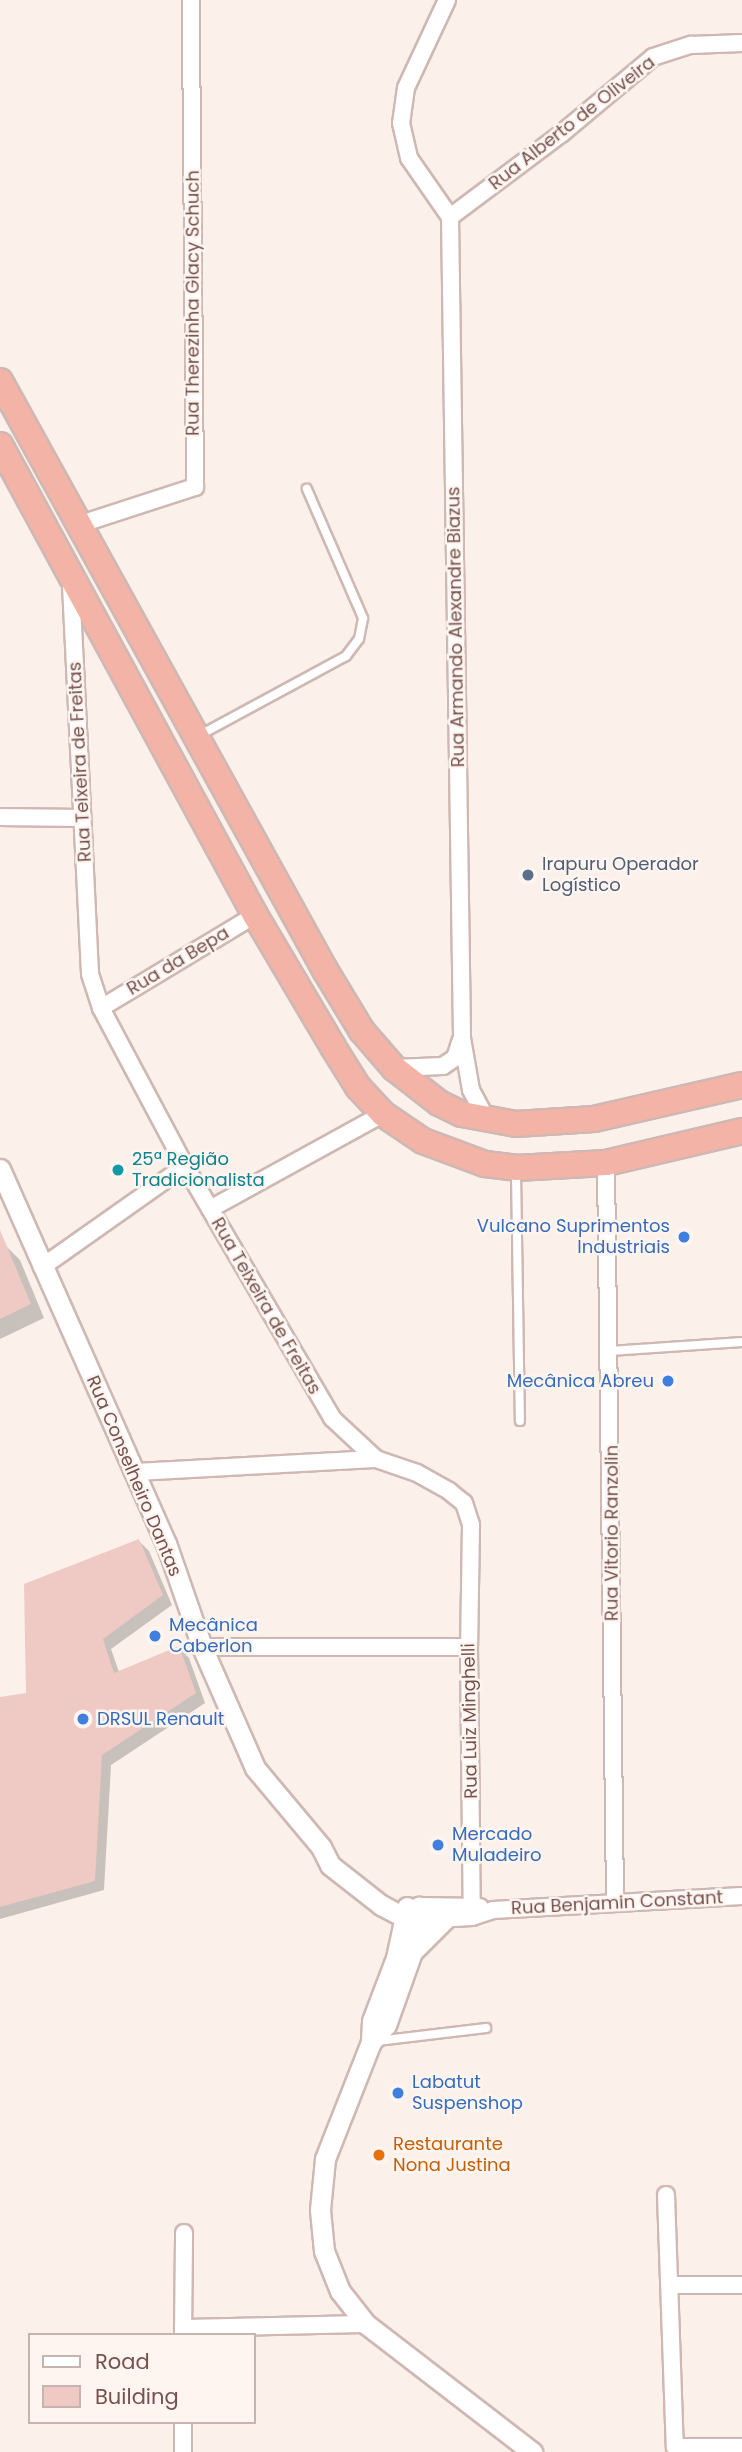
<!DOCTYPE html>
<html>
<head>
<meta charset="utf-8">
<style>
	body { margin:0 }
	#map { position:relative; width:742px; height:2452px; overflow:hidden; background:#fbf0ea; font-family:Poppins,sans-serif }
	div>[style] { position:absolute }
	[style*='--x'] { left:calc(var(--x)*1px); top:calc(var(--y)*1px); width:calc(var(--w)*1px); rotate:calc(var(--a)*1deg) }
	.shadow>* { inset:0; background:#0003 }
	.building>* { inset:0; background:#efc9c3 }
	.roads { filter:drop-shadow(2px 0 #cfb8b3) drop-shadow(-2px 0 #cfb8b3) drop-shadow(0 2px #cfb8b3) drop-shadow(0 -2px #cfb8b3) }
	.service>* { height:8px; margin:-4px; padding:0 4px; transform-origin:4px; border-radius:4px; background:#fff }
	.minor>* { height:16px; margin:-8px; padding:0 8px; transform-origin:8px; border-radius:8px; background:#fff }
	.tertiary>* { height:19px; margin:-9.5px; padding:0 9.5px; transform-origin:9.5px; border-radius:9.5px; background:#fff }
	.trunk>* { height:24px; margin:-12px; padding:0 12px; transform-origin:12px; border-radius:12px; background:#f3b4a7 }
	.dots>* { width:19px; height:19px; translate:-50% -50%; box-sizing:border-box; border:4px solid #fef5f0; border-radius:50% }
	span { translate:-50% -50%; white-space:nowrap; text-align:center; line-height:1.15; -webkit-text-stroke:5px #fef5f0; paint-order:stroke }
	.street-label { font-size:18px; color:#75524f }
	.service-label { font-size:18px; color:#4e5e75 }
	.left { translate:0 -50%; text-align:left }
	.culture-label { font-size:18px; color:#0d838f }
	.shop-label { font-size:18px; color:#366cbe }
	.right { translate:-100% -50%; text-align:right }
	.food-label { font-size:18px; color:#c56008 }
	.legend { position:absolute; left:28px; top:2333px; width:228px; height:91px; box-sizing:border-box; background:#fef5f0; border:2px solid #c7b4b0; margin:0; padding:9px 12px; list-style:none; font-size:21px; color:#75524f }
	.legend li { display:flex; align-items:center; gap:14px; height:35px }
	.legend b { width:35px; border:2px solid #c7b4b0 }
</style>
</head>
<body>
<div id="map">
	<div class="shadow">
		<div style="clip-path:polygon(6px 1246px,20px 1260px,44px 1318px,0 1339px,0 1248px)"></div>
		<div style="clip-path:polygon(139px 1541px,149px 1551px,172px 1605px,111px 1649px,119px 1672px,179px 1648px,189px 1658px,205px 1703px,111px 1765px,104px 1890px,0 1919px,0 1699px,28px 1695px)"></div>
	</div>
	<div class="building">
		<div style="clip-path:polygon(0 1230px,31px 1304px,0 1319px)"></div>
		<div style="clip-path:polygon(139px 1539px,163px 1595px,103px 1639px,114px 1673px,179px 1646px,196px 1693px,102px 1755px,95px 1881px,0 1907px,0 1697px,26px 1693px,24px 1584px)"></div>
	</div>
	<div class="roads">
		<div class="service">
			<div style="--x:200;--y:735;--w:166;--a:-28.4"></div>
			<div style="--x:346;--y:656;--w:21;--a:-53"></div>
			<div style="--x:359;--y:639;--w:21;--a:-79"></div>
			<div style="--x:363;--y:618;--w:141;--a:-113.5"></div>
			<div style="--x:516;--y:1172;--w:249;--a:89.1"></div>
			<div style="--x:610;--y:1351;--w:132;--a:-3.9"></div>
			<div style="--x:377;--y:2041;--w:110;--a:-6.8"></div>
		</div>
		<div class="minor">
			<div style="--x:447;--y:0;--w:97;--a:115"></div>
			<div style="--x:406;--y:88;--w:35;--a:98"></div>
			<div style="--x:401;--y:123;--w:36;--a:77"></div>
			<div style="--x:409;--y:158;--w:72;--a:55.2"></div>
			<div style="--x:450;--y:217;--w:821;--a:89.16"></div>
			<div style="--x:462;--y:1038;--w:53;--a:80.2"></div>
			<div style="--x:471;--y:1090;--w:34;--a:62"></div>
			<div style="--x:450;--y:217;--w:139;--a:-36.8"></div>
			<div style="--x:561;--y:134;--w:120;--a:-39.9"></div>
			<div style="--x:653;--y:57;--w:40;--a:-18"></div>
			<div style="--x:691;--y:45;--w:51;--a:-2.2"></div>
			<div style="--x:81;--y:524;--w:120;--a:-18"></div>
			<div style="--x:195;--y:487;--w:487;--a:-90.5"></div>
			<div style="--x:71;--y:585;--w:389;--a:87.2"></div>
			<div style="--x:90;--y:974;--w:36;--a:72"></div>
			<div style="--x:101;--y:1008;--w:179;--a:62"></div>
			<div style="--x:185;--y:1166;--w:292;--a:59.7"></div>
			<div style="--x:332;--y:1418;--w:60;--a:43"></div>
			<div style="--x:376;--y:1459;--w:43;--a:18.9"></div>
			<div style="--x:417;--y:1473;--w:37;--a:29"></div>
			<div style="--x:449;--y:1491;--w:19;--a:39"></div>
			<div style="--x:464;--y:1503;--w:23;--a:72"></div>
			<div style="--x:471;--y:1525;--w:122;--a:90.9"></div>
			<div style="--x:469;--y:1647;--w:270;--a:89.4"></div>
			<div style="--x:0;--y:817;--w:82;--a:0.7"></div>
			<div style="--x:101;--y:1008;--w:180;--a:-31.1"></div>
			<div style="--x:394;--y:1068;--w:49;--a:-2.3"></div>
			<div style="--x:443;--y:1066;--w:14;--a:-34"></div>
			<div style="--x:455;--y:1058;--w:19;--a:-72"></div>
			<div style="--x:606;--y:1163;--w:739;--a:89.3"></div>
			<div style="--x:210;--y:1209;--w:197;--a:-28.8"></div>
			<div style="--x:42;--y:1267;--w:175;--a:-35.2"></div>
			<div style="--x:135;--y:1472;--w:241;--a:-3.1"></div>
			<div style="--x:202;--y:1647;--w:267;--a:0"></div>
			<div style="--x:419;--y:1906;--w:61;--a:0.9"></div>
			<div style="--x:418;--y:1920;--w:54;--a:-3.2"></div>
			<div style="--x:472;--y:1917;--w:22;--a:-18"></div>
			<div style="--x:493;--y:1910;--w:249;--a:-3.2"></div>
			<div style="--x:666;--y:2195;--w:252;--a:88"></div>
			<div style="--x:675;--y:2447;--w:67;--a:0"></div>
			<div style="--x:670;--y:2285;--w:72;--a:0"></div>
			<div style="--x:183;--y:2328;--w:183;--a:-1.3"></div>
			<div style="--x:183;--y:2335;--w:102;--a:-89.4"></div>
			<div style="--x:183;--y:2452;--w:30;--a:-90"></div>
		</div>
		<div class="tertiary">
			<div style="--x:0;--y:1169;--w:409;--a:66.1"></div>
			<div style="--x:166;--y:1543;--w:110;--a:70.9"></div>
			<div style="--x:202;--y:1647;--w:132;--a:66.3"></div>
			<div style="--x:255;--y:1768;--w:103;--a:50.1"></div>
			<div style="--x:321;--y:1847;--w:20;--a:63"></div>
			<div style="--x:330;--y:1865;--w:65;--a:38.1"></div>
			<div style="--x:381;--y:1905;--w:27;--a:28"></div>
			<div style="--x:405;--y:1918;--w:13;--a:9"></div>
			<div style="--x:407;--y:1907;--w:52;--a:102.2"></div>
			<div style="--x:396;--y:1958;--w:67;--a:110.9"></div>
			<div style="--x:372;--y:2021;--w:21;--a:93"></div>
			<div style="--x:371;--y:2042;--w:126;--a:111.5"></div>
			<div style="--x:325;--y:2159;--w:51;--a:95.6"></div>
			<div style="--x:320;--y:2210;--w:41;--a:84.4"></div>
			<div style="--x:324;--y:2251;--w:43;--a:68.2"></div>
			<div style="--x:340;--y:2291;--w:42;--a:51.8"></div>
			<div style="--x:366;--y:2324;--w:210;--a:37.6"></div>
			<div style="--x:413;--y:1951;--w:45;--a:-45"></div>
			<div style="--x:371;--y:2042;--w:23;--a:-49"></div>
			<div style="--x:386;--y:2025;--w:77;--a:-70.4"></div>
			<div style="--x:412;--y:1952;--w:46;--a:-81.2"></div>
		</div>
		<div class="trunk">
			<div style="--x:0;--y:381;--w:673;--a:61.11"></div>
			<div style="--x:325;--y:970;--w:71;--a:58.8"></div>
			<div style="--x:362;--y:1031;--w:49;--a:49.1"></div>
			<div style="--x:394;--y:1068;--w:57;--a:37.9"></div>
			<div style="--x:439;--y:1103;--w:25;--a:26"></div>
			<div style="--x:462;--y:1114;--w:55;--a:10.5"></div>
			<div style="--x:516;--y:1124;--w:78;--a:-3.7"></div>
			<div style="--x:594;--y:1119;--w:152;--a:-12.9"></div>
			<div style="--x:0;--y:445;--w:535;--a:61.52"></div>
			<div style="--x:255;--y:915;--w:153;--a:59.4"></div>
			<div style="--x:333;--y:1047;--w:47;--a:58"></div>
			<div style="--x:358;--y:1087;--w:37;--a:47"></div>
			<div style="--x:383;--y:1114;--w:48;--a:34"></div>
			<div style="--x:423;--y:1141;--w:66;--a:20.4"></div>
			<div style="--x:485;--y:1164;--w:31;--a:7"></div>
			<div style="--x:516;--y:1168;--w:90;--a:-3.2"></div>
			<div style="--x:606;--y:1163;--w:140;--a:-13.2"></div>
		</div>
	</div>
	<div class="dots">
		<div style="left:528px;top:875px;background:#5c6f8a"></div>
		<div style="left:118px;top:1170px;background:#0f9aa8"></div>
		<div style="left:684px;top:1237px;background:#3f7fe0"></div>
		<div style="left:668px;top:1381px;background:#3f7fe0"></div>
		<div style="left:155px;top:1636px;background:#3f7fe0"></div>
		<div style="left:83px;top:1719px;background:#3f7fe0"></div>
		<div style="left:438px;top:1845px;background:#3f7fe0"></div>
		<div style="left:398px;top:2093px;background:#3f7fe0"></div>
		<div style="left:379px;top:2155px;background:#e8710a"></div>
	</div>
	<div class="street-label">
		<span style="left:572px;top:123px;rotate:-38deg">Rua Alberto de Oliveira</span>
		<span style="left:193px;top:303px;rotate:-90deg">Rua Therezinha Glacy Schuch</span>
		<span style="left:456px;top:627px;rotate:-91deg">Rua Armando Alexandre Biazus</span>
		<span style="left:80px;top:762px;rotate:-93deg">Rua Teixeira de Freitas</span>
		<span style="left:178px;top:961px;rotate:-31deg">Rua da Bepa</span>
		<span style="left:266px;top:1306px;rotate:60deg">Rua Teixeira de Freitas</span>
		<span style="left:134px;top:1476px;rotate:67deg">Rua Conselheiro Dantas</span>
		<span style="left:612px;top:1533px;rotate:-90deg">Rua Vitorio Ranzolin</span>
		<span style="left:470px;top:1721px;rotate:-91deg">Rua Luiz Minghelli</span>
		<span style="left:617px;top:1903px;rotate:-3deg">Rua Benjamin Constant</span>
	</div>
	<div class="service-label">
		<span class="left" style="left:542px;top:875px">Irapuru Operador<br>Logístico</span>
	</div>
	<div class="culture-label">
		<span class="left" style="left:132px;top:1170px">25ª Região<br>Tradicionalista</span>
	</div>
	<div class="shop-label">
		<span class="right" style="left:670px;top:1237px">Vulcano Suprimentos<br>Industriais</span>
		<span class="right" style="left:654px;top:1381px">Mecânica Abreu</span>
		<span class="left" style="left:169px;top:1636px">Mecânica<br>Caberlon</span>
		<span class="left" style="left:97px;top:1719px">DRSUL Renault</span>
		<span class="left" style="left:452px;top:1845px">Mercado<br>Muladeiro</span>
		<span class="left" style="left:412px;top:2093px">Labatut<br>Suspenshop</span>
	</div>
	<div class="food-label">
		<span class="left" style="left:393px;top:2155px">Restaurante<br>Nona Justina</span>
	</div>
	<ul class="legend">
	<li><b style="height:9px;background:#fff"></b>Road</li>
	<li><b style="height:19px;background:#efc9c3"></b>Building</li>
	</ul>
</div>
</body>
</html>
